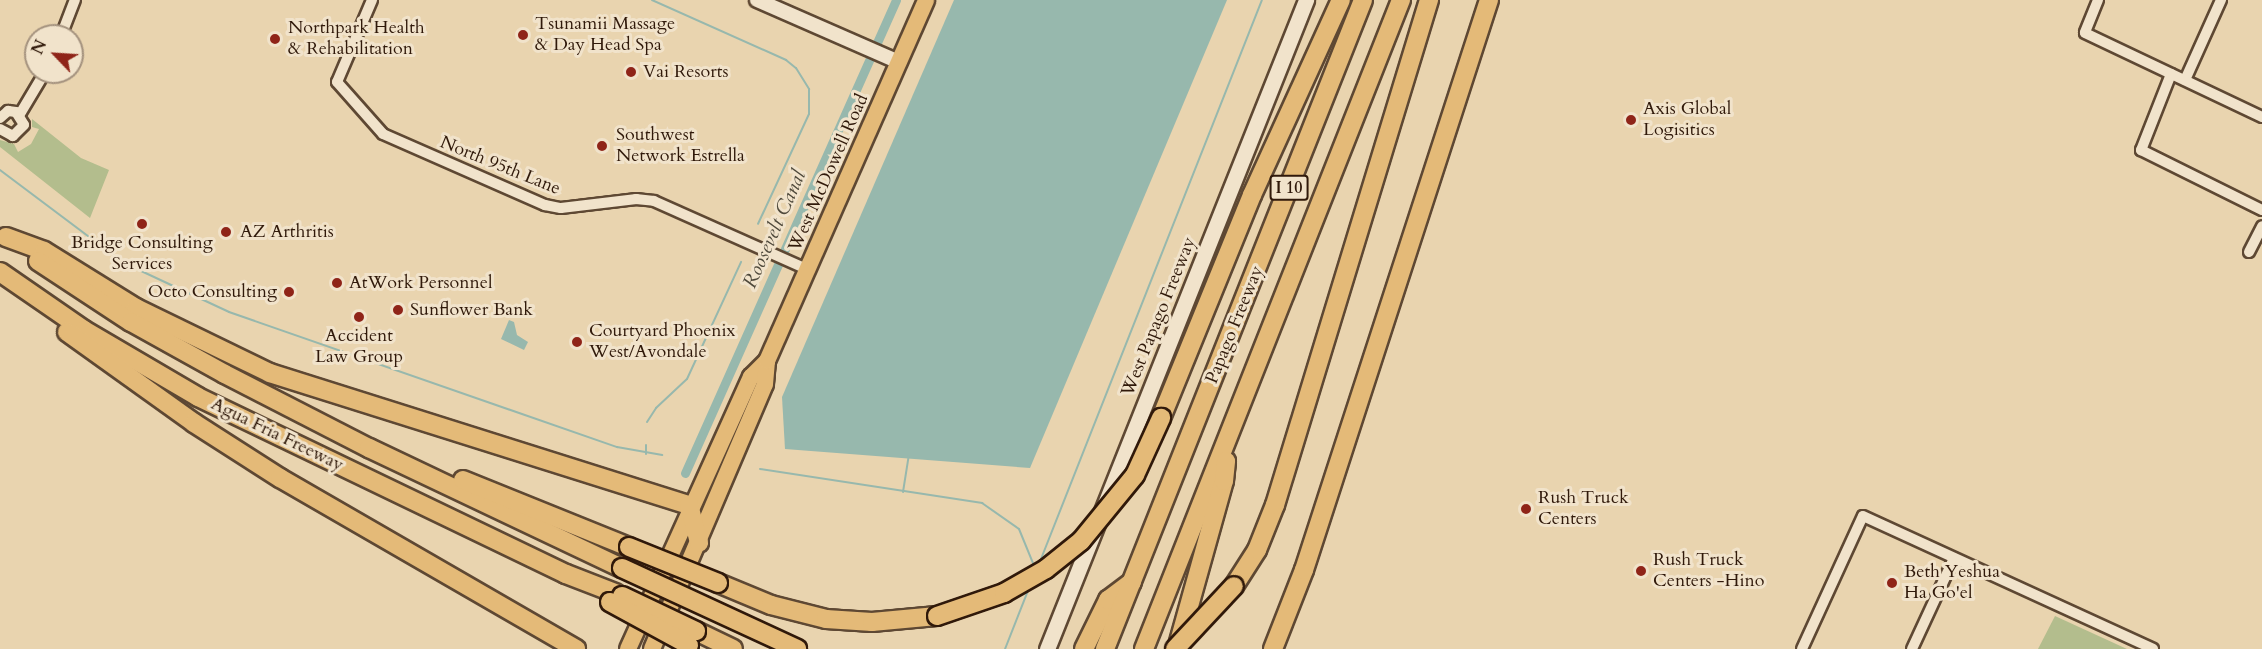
<!DOCTYPE html>
<html>
<head>
<meta charset="utf-8">
<style>
	body { margin:0 }
	#map { position:relative; width:2262px; height:649px; overflow:hidden; background:#e9d4af; font-family:Cardo,serif }
	div>[style] { position:absolute }
	[style*='--x'] { left:calc(var(--x)*1px); top:calc(var(--y)*1px); width:calc(var(--w)*1px); rotate:calc(var(--a)*1deg) }
	.green>* { inset:0; background:#b3bd8d }
	.water>* { inset:0; background:#97b8ad }
	.stream>* { height:2px; margin:-1px; padding:0 1px; transform-origin:1px; border-radius:1px; background:#97b8ad }
	.canal>* { height:9px; margin:-4.5px; padding:0 4.5px; transform-origin:4.5px; border-radius:4.5px; background:#97b8ad }
	.roads { filter:drop-shadow(2px 0 #5e4833) drop-shadow(-2px 0 #5e4833) drop-shadow(0 2px #5e4833) drop-shadow(0 -2px #5e4833) }
	.minor>* { height:10px; margin:-5px; padding:0 5px; transform-origin:5px; border-radius:5px; background:#f1e3cb }
	.tertiary>* { height:14px; margin:-7px; padding:0 7px; transform-origin:7px; border-radius:7px; background:#f1e3cb }
	.secondary>* { height:15px; margin:-7.5px; padding:0 7.5px; transform-origin:7.5px; border-radius:7.5px; background:#f1e3cb }
	.primary>* { height:16px; margin:-8px; padding:0 8px; transform-origin:8px; border-radius:8px; background:#e4ba78 }
	.motorway>* { height:18px; margin:-9px; padding:0 9px; transform-origin:9px; border-radius:9px; background:#e4ba78 }
	.bridges { filter:drop-shadow(2px 0 #30190a) drop-shadow(-2px 0 #30190a) drop-shadow(0 2px #30190a) drop-shadow(0 -2px #30190a) }
	.motorway-bridge>* { height:18px; margin:-9px; padding:0 9px; transform-origin:9px; border-radius:9px; background:#e4ba78 }
	.dots>* { width:16px; height:16px; translate:-50% -50%; box-sizing:border-box; border:3px solid #f1e3cb; border-radius:50% }
	span { translate:-50% -50%; white-space:nowrap; text-align:center; line-height:1.15; -webkit-text-stroke:6px #f1e3cb; paint-order:stroke }
	.shield-label span { padding:2px 4px; background:#f1e3cb; border:2px solid; border-radius:4px; -webkit-text-stroke-width:0 }
	.shield-label { font-size:16px; color:#30190a; font-weight:700 }
	.poi-label { font-size:18px; color:#30190a }
	.left { translate:0 -50%; text-align:left }
	.right { translate:-100% -50%; text-align:right }
	.street-label { font-size:18px; color:#30190a }
	.water-label { font-size:20px; color:#4f493b; font-style:italic }
	.north { position:absolute; left:24px; top:24px; width:60px; height:60px; box-sizing:border-box; background:#f1e3cb; border:2px solid #a4927e; border-radius:50%; rotate:295deg; font-size:16px; font-weight:700; line-height:24px; text-align:center; color:#30190a }
	.north::after { content:''; display:block; margin:auto; width:21px; height:27px; background:#8f2418; clip-path:polygon(50% 0,100% 100%,50% 72%,0 100%) }
</style>
</head>
<body>
<div id="map">
	<div class="green">
		<div style="clip-path:polygon(32px 119px,81px 158px,109px 170px,90px 218px,0 147px,0 140px,14px 144px,18px 152px,31px 144px,39px 129px,32px 127px)"></div>
		<div style="clip-path:polygon(2055px 616px,2127px 649px,2038px 649px)"></div>
	</div>
	<div class="water">
		<div style="clip-path:polygon(954px 0,1227px 0,1030px 468px,785px 449px,782px 397px)"></div>
		<div style="clip-path:polygon(509px 320px,514px 322px,517px 335px,528px 342px,524px 350px,501px 339px)"></div>
	</div>
	<div class="stream">
		<div style="--x:652;--y:0;--w:147;--a:24.1"></div>
		<div style="--x:786;--y:60;--w:13;--a:39"></div>
		<div style="--x:796;--y:68;--w:25;--a:58"></div>
		<div style="--x:809;--y:89;--w:25;--a:90"></div>
		<div style="--x:809;--y:114;--w:121;--a:114.9"></div>
		<div style="--x:0;--y:170;--w:155;--a:36.9"></div>
		<div style="--x:124;--y:263;--w:116;--a:25"></div>
		<div style="--x:229;--y:312;--w:411;--a:19.2"></div>
		<div style="--x:617;--y:447;--w:46;--a:10.1"></div>
		<div style="--x:647;--y:422;--w:17;--a:-57"></div>
		<div style="--x:656;--y:408;--w:42;--a:-43.1"></div>
		<div style="--x:687;--y:379;--w:129;--a:-65.2"></div>
		<div style="--x:646;--y:454;--w:9;--a:-90"></div>
		<div style="--x:760;--y:469;--w:225;--a:8.7"></div>
		<div style="--x:982;--y:503;--w:45;--a:35.1"></div>
		<div style="--x:1019;--y:529;--w:42;--a:67.7"></div>
		<div style="--x:903;--y:492;--w:36;--a:-81"></div>
		<div style="--x:1039;--y:564;--w:606;--a:-68.43"></div>
		<div style="--x:1005;--y:649;--w:66;--a:-68.5"></div>
	</div>
	<div class="canal">
		<div style="--x:685;--y:473;--w:518;--a:-65.96"></div>
	</div>
	<div class="roads">
		<div class="minor">
			<div style="--x:372;--y:0;--w:89;--a:113.1"></div>
			<div style="--x:337;--y:82;--w:69;--a:48.5"></div>
			<div style="--x:383;--y:134;--w:177;--a:23.7"></div>
			<div style="--x:545;--y:205;--w:16;--a:11"></div>
			<div style="--x:561;--y:208;--w:76;--a:-6.8"></div>
			<div style="--x:636;--y:199;--w:18;--a:6"></div>
			<div style="--x:654;--y:201;--w:167;--a:24"></div>
			<div style="--x:2098;--y:0;--w:35;--a:112"></div>
			<div style="--x:2085;--y:33;--w:196;--a:25.4"></div>
			<div style="--x:61;--y:36;--w:39;--a:-69"></div>
			<div style="--x:2171;--y:74;--w:82;--a:111.5"></div>
			<div style="--x:2141;--y:150;--w:135;--a:26.4"></div>
			<div style="--x:2185;--y:80;--w:88;--a:-65.8"></div>
			<div style="--x:20;--y:114;--w:49;--a:-59.2"></div>
			<div style="--x:0;--y:118;--w:11;--a:-41"></div>
			<div style="--x:8;--y:111;--w:8;--a:7"></div>
			<div style="--x:16;--y:112;--w:15;--a:58"></div>
			<div style="--x:24;--y:125;--w:16;--a:135"></div>
			<div style="--x:13;--y:136;--w:15;--a:-152"></div>
			<div style="--x:2249;--y:252;--w:29;--a:-63"></div>
			<div style="--x:1802;--y:649;--w:146;--a:-65.4"></div>
			<div style="--x:1863;--y:516;--w:319;--a:24.6"></div>
			<div style="--x:1912;--y:649;--w:100;--a:-65.2"></div>
		</div>
		<div class="tertiary">
			<div style="--x:757;--y:0;--w:155;--a:23.6"></div>
		</div>
		<div class="secondary">
			<div style="--x:1047;--y:649;--w:699;--a:-68.24"></div>
		</div>
		<div class="primary">
			<div style="--x:628;--y:649;--w:299;--a:-65.7"></div>
			<div style="--x:751;--y:377;--w:23;--a:-45"></div>
			<div style="--x:652;--y:649;--w:288;--a:-66.9"></div>
			<div style="--x:765;--y:384;--w:23;--a:-85"></div>
			<div style="--x:767;--y:361;--w:394;--a:-66.2"></div>
		</div>
		<div class="motorway">
			<div style="--x:6;--y:237;--w:40;--a:20.2"></div>
			<div style="--x:44;--y:251;--w:108;--a:31.8"></div>
			<div style="--x:136;--y:308;--w:149;--a:25.9"></div>
			<div style="--x:270;--y:373;--w:439;--a:17.5"></div>
			<div style="--x:689;--y:505;--w:39;--a:75"></div>
			<div style="--x:38;--y:261;--w:111;--a:33.3"></div>
			<div style="--x:131;--y:322;--w:107;--a:29"></div>
			<div style="--x:225;--y:374;--w:162;--a:27.2"></div>
			<div style="--x:369;--y:448;--w:280;--a:25.4"></div>
			<div style="--x:0;--y:272;--w:102;--a:34.6"></div>
			<div style="--x:84;--y:330;--w:132;--a:30.4"></div>
			<div style="--x:198;--y:397;--w:408;--a:25.7"></div>
			<div style="--x:566;--y:574;--w:53;--a:21.2"></div>
			<div style="--x:67;--y:332;--w:156;--a:35.6"></div>
			<div style="--x:194;--y:423;--w:102;--a:32.6"></div>
			<div style="--x:280;--y:478;--w:342;--a:30"></div>
			<div style="--x:1161;--y:418;--w:241;--a:-67.8"></div>
			<div style="--x:1252;--y:195;--w:214;--a:-65.5"></div>
			<div style="--x:463;--y:480;--w:179;--a:22"></div>
			<div style="--x:718;--y:583;--w:57;--a:22.5"></div>
			<div style="--x:771;--y:605;--w:57;--a:14.3"></div>
			<div style="--x:826;--y:619;--w:46;--a:3.7"></div>
			<div style="--x:872;--y:622;--w:65;--a:-5.3"></div>
			<div style="--x:1234;--y:586;--w:43;--a:-57.4"></div>
			<div style="--x:1257;--y:550;--w:48;--a:-68.2"></div>
			<div style="--x:1275;--y:505;--w:528;--a:-73.04"></div>
			<div style="--x:696;--y:631;--w:41;--a:25.9"></div>
			<div style="--x:1084;--y:649;--w:55;--a:-63.9"></div>
			<div style="--x:1108;--y:600;--w:30;--a:-37"></div>
			<div style="--x:1105;--y:649;--w:698;--a:-68.32"></div>
			<div style="--x:1144;--y:649;--w:698;--a:-68.4"></div>
			<div style="--x:1177;--y:649;--w:174;--a:-74.4"></div>
			<div style="--x:1224;--y:481;--w:20;--a:-84"></div>
			<div style="--x:1273;--y:649;--w:85;--a:-68.6"></div>
			<div style="--x:1304;--y:570;--w:599;--a:-72.02"></div>
		</div>
	</div>
	<div class="bridges">
		<div class="motorway-bridge">
			<div style="--x:629;--y:547;--w:96;--a:22"></div>
			<div style="--x:622;--y:568;--w:193;--a:24.8"></div>
			<div style="--x:622;--y:596;--w:82;--a:25.3"></div>
			<div style="--x:610;--y:602;--w:90;--a:28.6"></div>
			<div style="--x:937;--y:616;--w:71;--a:-18.9"></div>
			<div style="--x:1004;--y:593;--w:48;--a:-29.7"></div>
			<div style="--x:1046;--y:569;--w:45;--a:-38.7"></div>
			<div style="--x:1081;--y:541;--w:85;--a:-50.7"></div>
			<div style="--x:1135;--y:475;--w:63;--a:-65.5"></div>
			<div style="--x:1175;--y:649;--w:86;--a:-46.9"></div>
		</div>
	</div>
	<div class="dots">
		<div style="left:523px;top:35px;background:#8f2418"></div>
		<div style="left:275px;top:39px;background:#8f2418"></div>
		<div style="left:631px;top:72px;background:#8f2418"></div>
		<div style="left:1631px;top:120px;background:#8f2418"></div>
		<div style="left:602px;top:146px;background:#8f2418"></div>
		<div style="left:142px;top:224px;background:#8f2418"></div>
		<div style="left:226px;top:232px;background:#8f2418"></div>
		<div style="left:337px;top:283px;background:#8f2418"></div>
		<div style="left:289px;top:292px;background:#8f2418"></div>
		<div style="left:398px;top:310px;background:#8f2418"></div>
		<div style="left:359px;top:317px;background:#8f2418"></div>
		<div style="left:577px;top:342px;background:#8f2418"></div>
		<div style="left:1526px;top:509px;background:#8f2418"></div>
		<div style="left:1641px;top:571px;background:#8f2418"></div>
		<div style="left:1892px;top:583px;background:#8f2418"></div>
	</div>
	<div class="shield-label">
		<span style="left:1289px;top:188px">I 10</span>
	</div>
	<div class="poi-label">
		<span class="left" style="left:535px;top:35px">Tsunamii Massage<br>&amp; Day Head Spa</span>
		<span class="left" style="left:288px;top:39px">Northpark Health<br>&amp; Rehabilitation</span>
		<span class="left" style="left:643px;top:72px">Vai Resorts</span>
		<span class="left" style="left:1643px;top:120px">Axis Global<br>Logisitics</span>
		<span class="left" style="left:616px;top:146px">Southwest<br>Network Estrella</span>
		<span class="left" style="left:240px;top:232px">AZ Arthritis</span>
		<span style="left:142px;top:254px">Bridge Consulting<br>Services</span>
		<span class="left" style="left:349px;top:283px">AtWork Personnel</span>
		<span class="right" style="left:277px;top:292px">Octo Consulting</span>
		<span class="left" style="left:410px;top:310px">Sunflower Bank</span>
		<span class="left" style="left:589px;top:342px">Courtyard Phoenix<br>West/Avondale</span>
		<span style="left:359px;top:347px">Accident<br>Law Group</span>
		<span class="left" style="left:1538px;top:509px">Rush Truck<br>Centers</span>
		<span class="left" style="left:1653px;top:571px">Rush Truck<br>Centers -Hino</span>
		<span class="left" style="left:1904px;top:583px">Beth Yeshua<br>Ha Go'el</span>
	</div>
	<div class="street-label">
		<span style="left:500px;top:166px;rotate:22deg">North 95th Lane</span>
		<span style="left:829px;top:173px;rotate:-66deg">West McDowell Road</span>
		<span style="left:1159px;top:317px;rotate:-68deg">West Papago Freeway</span>
		<span style="left:1235px;top:325px;rotate:-68deg">Papago Freeway</span>
		<span style="left:277px;top:435px;rotate:26deg">Agua Fria Freeway</span>
	</div>
	<div class="water-label">
		<span style="left:774px;top:229px;rotate:-66deg">Roosevelt Canal</span>
	</div>
	<div class="north">N</div>
</div>
</body>
</html>
